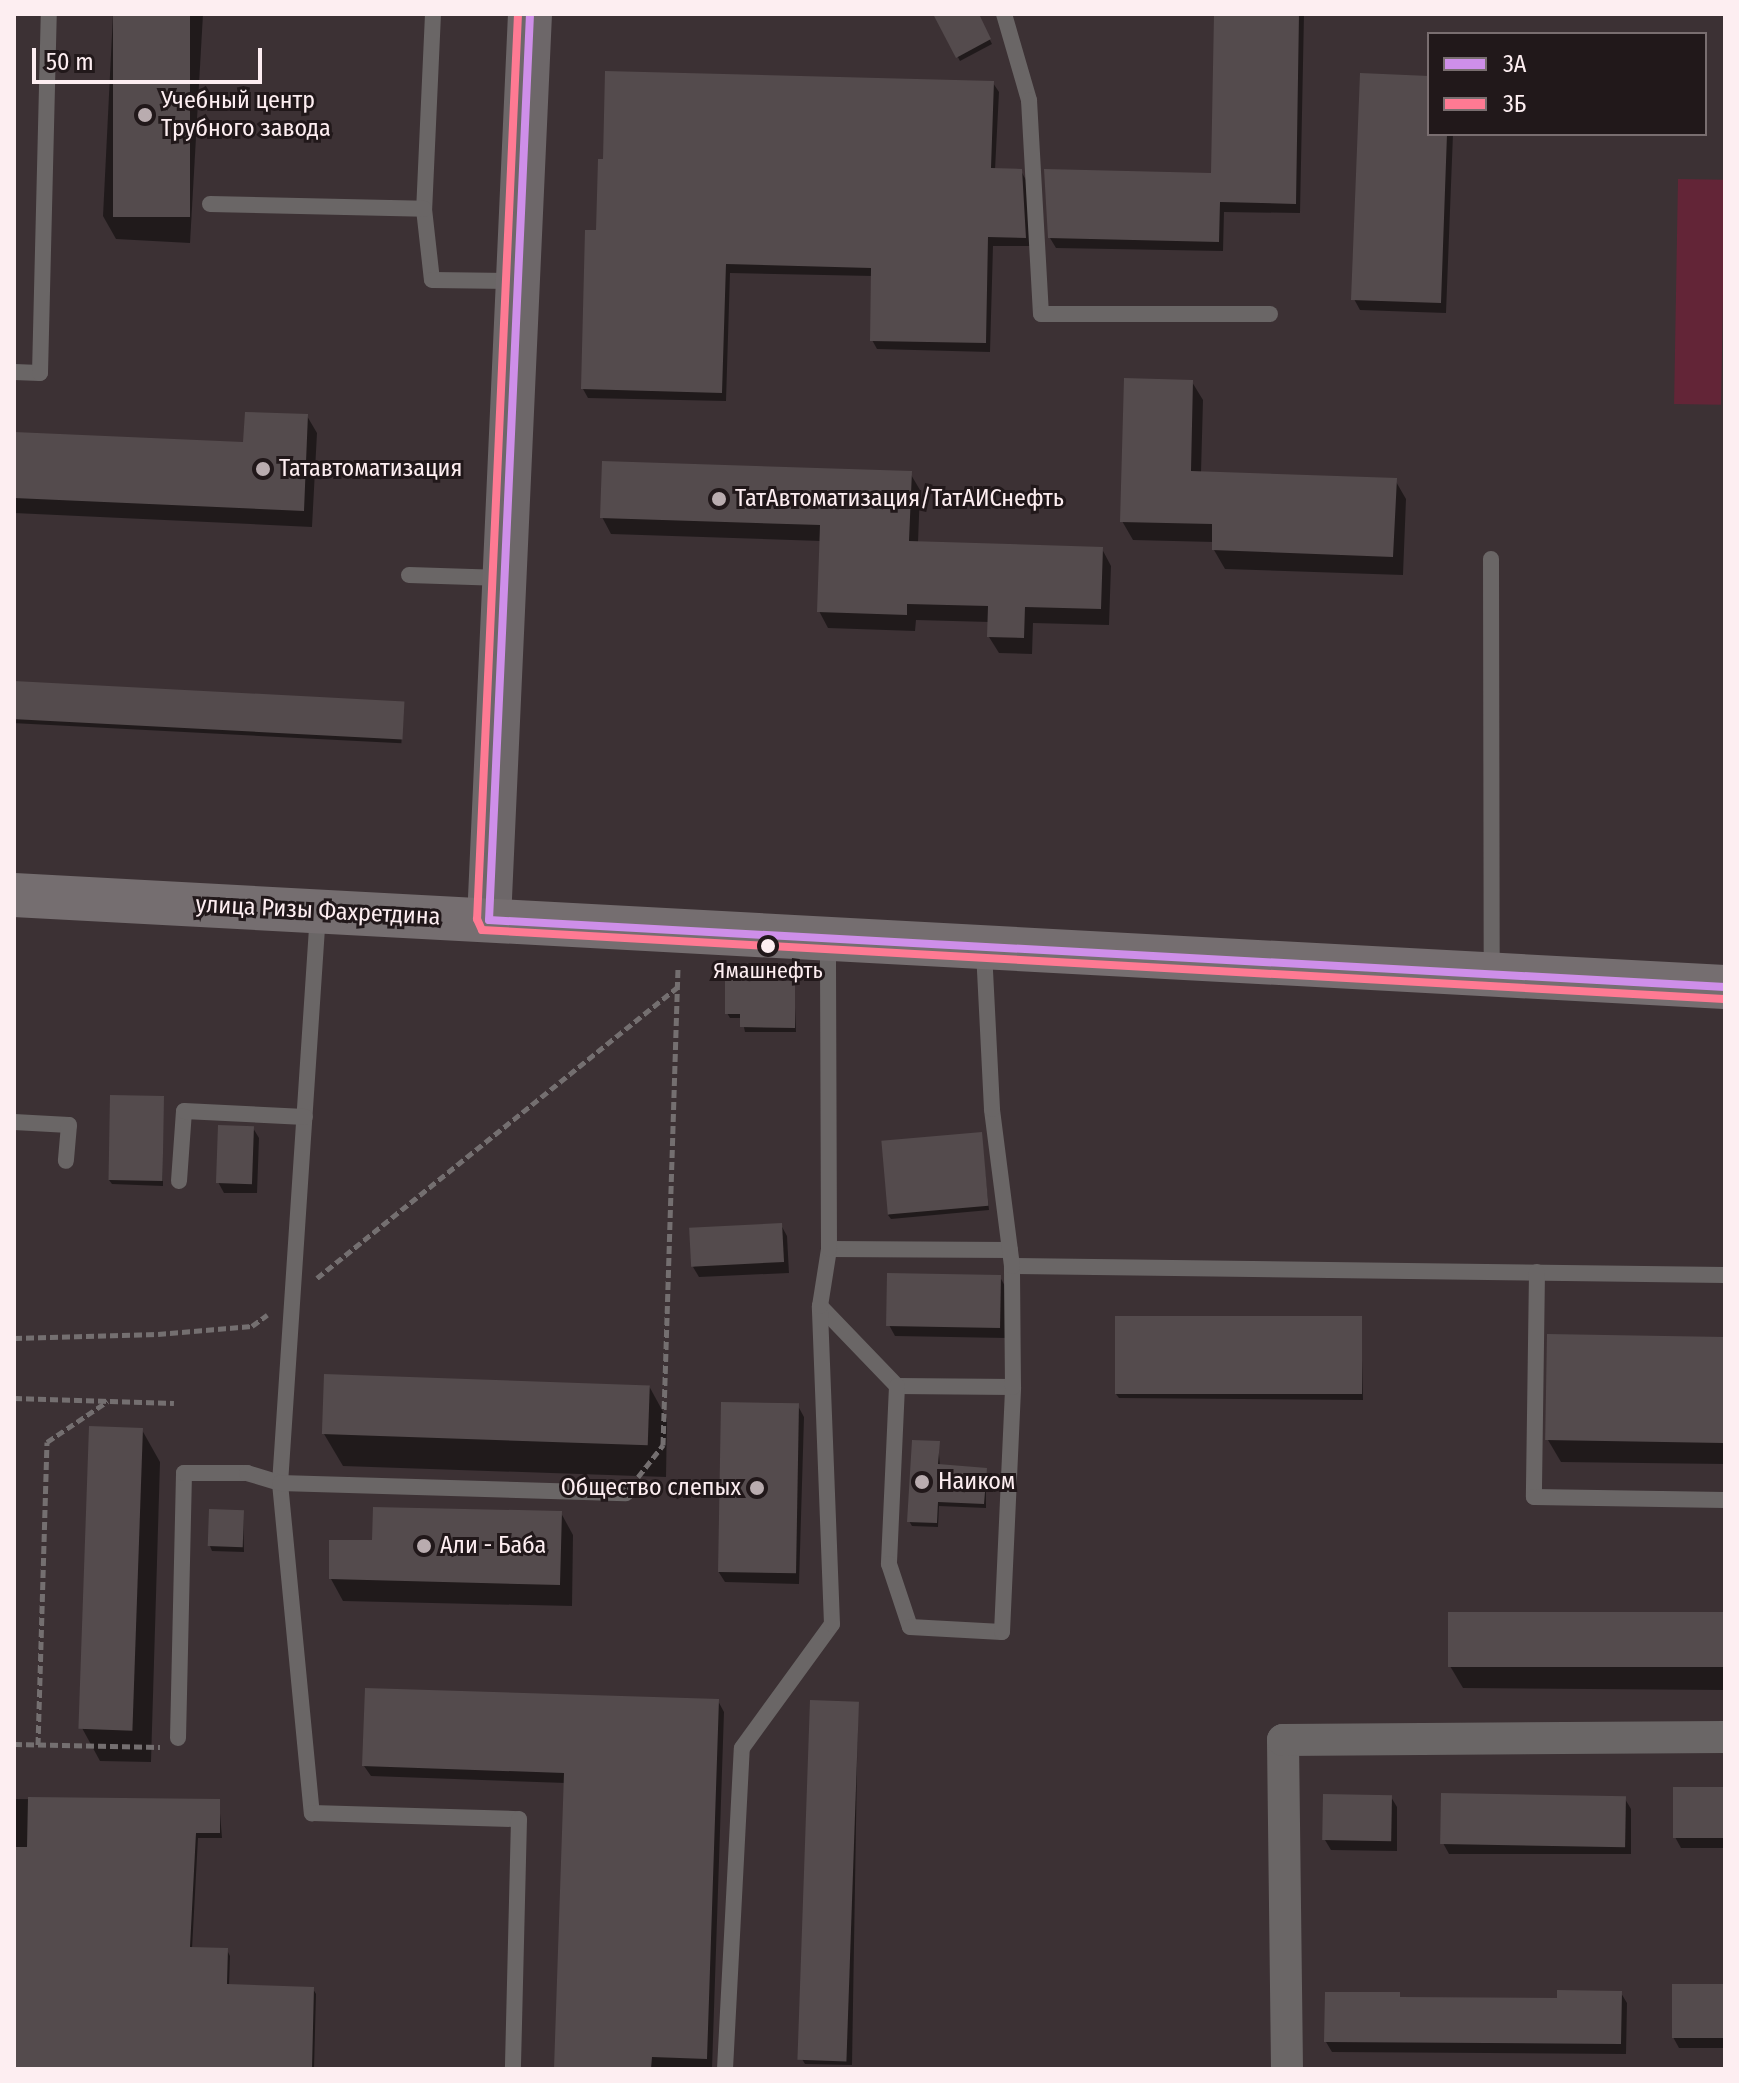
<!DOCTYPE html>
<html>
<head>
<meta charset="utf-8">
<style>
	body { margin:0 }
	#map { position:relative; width:1739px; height:2083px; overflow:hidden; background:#3c3134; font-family:"Fira Sans Condensed",sans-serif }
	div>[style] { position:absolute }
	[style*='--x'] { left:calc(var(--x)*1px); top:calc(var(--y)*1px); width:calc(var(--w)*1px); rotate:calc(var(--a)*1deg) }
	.green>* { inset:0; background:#632537; transform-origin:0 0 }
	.shadow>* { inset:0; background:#0007; transform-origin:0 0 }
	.building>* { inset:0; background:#544b4d; transform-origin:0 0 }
	.path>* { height:5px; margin-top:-2.5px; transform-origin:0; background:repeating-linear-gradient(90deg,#746f70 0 8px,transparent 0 12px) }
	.lane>* { height:16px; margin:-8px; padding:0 8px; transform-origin:8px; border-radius:8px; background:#6a6666 }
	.street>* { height:32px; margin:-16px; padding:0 16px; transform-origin:16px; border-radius:16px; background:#6a6666 }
	.secondary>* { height:44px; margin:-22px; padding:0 22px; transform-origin:22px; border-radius:22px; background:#6d6769 }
	.primary>* { height:44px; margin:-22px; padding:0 22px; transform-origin:22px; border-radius:22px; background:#756e70 }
	.bus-1>* { height:8px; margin:-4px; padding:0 4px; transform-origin:4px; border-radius:4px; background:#ce8fe9 }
	.bus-2>* { height:8px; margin:-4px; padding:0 4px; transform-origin:4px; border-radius:4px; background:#fe7a93 }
	.dots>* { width:22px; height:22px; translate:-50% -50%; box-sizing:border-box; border:4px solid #21181a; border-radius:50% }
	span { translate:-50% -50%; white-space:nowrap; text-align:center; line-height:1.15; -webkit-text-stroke:6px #21181a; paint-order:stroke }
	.bus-label { font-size:22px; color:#fdeef1 }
	.poi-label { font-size:24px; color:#fdeef1 }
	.left { translate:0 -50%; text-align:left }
	.right { translate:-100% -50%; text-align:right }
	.street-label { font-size:24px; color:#fdeef1 }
	.frame { position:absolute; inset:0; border:16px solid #fdeef1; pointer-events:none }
	.legend { position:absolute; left:1427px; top:32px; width:280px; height:104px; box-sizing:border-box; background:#21181a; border:2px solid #796e70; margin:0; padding:10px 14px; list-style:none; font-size:24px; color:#fdeef1 }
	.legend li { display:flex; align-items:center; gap:16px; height:40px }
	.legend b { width:40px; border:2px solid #796e70 }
	.scale { position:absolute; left:32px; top:48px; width:230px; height:36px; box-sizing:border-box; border:4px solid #fdeef1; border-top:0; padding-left:10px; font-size:24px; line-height:28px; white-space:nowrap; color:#fdeef1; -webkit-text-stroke:6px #21181a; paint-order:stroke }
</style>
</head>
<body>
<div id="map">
	<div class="green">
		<div style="left:1678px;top:179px;width:47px;height:225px;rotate:1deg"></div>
	</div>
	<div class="shadow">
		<div style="clip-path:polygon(113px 14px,203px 14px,190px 243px,116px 239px,103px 216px)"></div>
		<div style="clip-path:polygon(935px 14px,977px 14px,992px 44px,960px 61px)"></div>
		<div style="clip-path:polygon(1216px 14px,1304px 14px,1300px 213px,1224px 212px,1223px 251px,1056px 248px,1050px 238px,1213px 175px)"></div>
		<div style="clip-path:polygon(1429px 78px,1429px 134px,1453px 134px,1446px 313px,1360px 310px,1354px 299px)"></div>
		<div style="clip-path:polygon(993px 83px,999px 92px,995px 170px,1021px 171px,1026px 180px,1030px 246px,993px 246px,990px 352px,877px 349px,872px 340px,873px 276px,730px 273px,726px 401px,588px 398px,583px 389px,598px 232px)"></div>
		<div style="clip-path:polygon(1192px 382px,1203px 400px,1201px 473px,1395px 480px,1406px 499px,1403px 575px,1225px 569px,1214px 550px,1214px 542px,1133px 540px,1122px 521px)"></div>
		<div style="clip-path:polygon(307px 416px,317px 433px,312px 527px,14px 513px,14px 434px,245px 445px)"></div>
		<div style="clip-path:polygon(910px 473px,920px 490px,918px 543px,1102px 549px,1111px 566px,1109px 625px,1033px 623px,1032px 654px,999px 653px,989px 637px,990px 622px,916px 620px,915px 631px,828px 628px,819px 611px,821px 541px,611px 534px,602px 517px)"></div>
		<div style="left:14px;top:683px;width:390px;height:40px;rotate:3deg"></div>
		<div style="clip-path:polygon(794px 983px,796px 1032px,745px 1032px,742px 1018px,730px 1018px,727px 1013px)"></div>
		<div style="clip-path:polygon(163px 1098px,163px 1186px,112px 1184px,109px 1180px)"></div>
		<div style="clip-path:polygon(253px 1128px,259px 1138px,257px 1193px,224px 1193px,218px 1182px)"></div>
		<div style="clip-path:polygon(981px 1134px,989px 1210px,891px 1219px,888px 1215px)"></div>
		<div style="clip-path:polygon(781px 1225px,787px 1236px,789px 1273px,699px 1277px,693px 1267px)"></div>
		<div style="clip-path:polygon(1000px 1277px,1006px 1288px,1007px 1338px,895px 1336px,889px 1325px)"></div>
		<div style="clip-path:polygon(1361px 1320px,1363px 1400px,1119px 1398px,1116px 1394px)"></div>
		<div style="clip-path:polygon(1725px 1338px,1725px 1464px,1561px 1462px,1548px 1440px)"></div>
		<div style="clip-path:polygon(649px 1386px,667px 1419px,666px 1477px,343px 1466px,324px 1434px)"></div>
		<div style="clip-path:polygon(798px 1406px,804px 1417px,799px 1584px,725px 1582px,718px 1571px)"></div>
		<div style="clip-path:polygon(142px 1430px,160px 1462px,151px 1762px,100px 1761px,82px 1728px)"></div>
		<div style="clip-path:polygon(938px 1443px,940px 1466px,986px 1470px,986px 1508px,939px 1506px,938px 1527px,912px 1526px,909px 1521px)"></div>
		<div style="clip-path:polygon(243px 1512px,244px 1552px,212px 1551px,210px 1546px)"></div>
		<div style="clip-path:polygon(561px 1513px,573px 1535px,572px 1606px,343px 1601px,331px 1579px,374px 1543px)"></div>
		<div style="clip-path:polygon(1725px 1615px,1725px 1690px,1463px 1688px,1450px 1666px)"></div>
		<div style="clip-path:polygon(718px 1701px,724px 1712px,712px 2069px,556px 2069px,566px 1783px,371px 1776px,364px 1766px)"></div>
		<div style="clip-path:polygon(858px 1704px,852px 2065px,805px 2064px,802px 2059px)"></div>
		<div style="clip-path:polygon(1725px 1789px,1725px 1848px,1681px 1848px,1675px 1837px)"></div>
		<div style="clip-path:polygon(1391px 1797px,1397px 1807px,1397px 1851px,1331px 1850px,1325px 1840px)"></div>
		<div style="clip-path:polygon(14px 1799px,219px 1801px,222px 1838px,198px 1838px,192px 1949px,227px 1950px,230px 1956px,229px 1986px,313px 1989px,316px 1994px,314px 2069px,14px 2069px)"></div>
		<div style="clip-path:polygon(1625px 1799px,1631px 1809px,1631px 1854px,1449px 1854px,1443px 1843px)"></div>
		<div style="clip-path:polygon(1725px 1986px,1725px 2048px,1679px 2048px,1673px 2037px)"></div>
		<div style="clip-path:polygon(1621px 1993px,1627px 2003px,1626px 2054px,1332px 2052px,1326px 2042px,1398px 1994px,1401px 1999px,1559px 2000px)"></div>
	</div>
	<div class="building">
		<div style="left:113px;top:14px;width:77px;height:203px"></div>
		<div style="clip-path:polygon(933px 14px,979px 14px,991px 39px,956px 58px)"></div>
		<div style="clip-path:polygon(1214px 14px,1299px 14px,1296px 204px,1220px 202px,1219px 242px,1048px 238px,1044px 169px,1211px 173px)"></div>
		<div style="clip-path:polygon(605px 71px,994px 81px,991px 168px,1022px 169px,1026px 238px,988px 237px,986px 343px,870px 341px,871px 268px,726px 264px,722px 393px,581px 389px,585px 230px,596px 230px,598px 159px,603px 159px)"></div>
		<div style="clip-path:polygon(1360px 73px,1429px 76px,1429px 134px,1447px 134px,1441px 303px,1351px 300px)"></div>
		<div style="clip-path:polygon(1124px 378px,1193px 380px,1191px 471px,1397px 478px,1393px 557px,1212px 550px,1212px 524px,1120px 522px)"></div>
		<div style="clip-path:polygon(245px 412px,308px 414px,304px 511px,14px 498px,14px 432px,243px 442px)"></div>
		<div style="clip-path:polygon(602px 461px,912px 471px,909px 541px,1103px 547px,1101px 609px,1025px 607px,1024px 638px,987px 637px,988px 606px,907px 604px,907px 615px,817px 612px,820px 525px,600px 518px)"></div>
		<div style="left:14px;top:681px;width:391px;height:38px;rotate:3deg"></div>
		<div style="clip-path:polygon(725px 980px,795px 981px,795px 1028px,740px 1027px,740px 1014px,725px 1014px)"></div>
		<div style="left:110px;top:1095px;width:54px;height:85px;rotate:1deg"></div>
		<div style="left:218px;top:1125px;width:36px;height:58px;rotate:2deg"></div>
		<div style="left:982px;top:1132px;width:74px;height:101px;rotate:85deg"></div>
		<div style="left:782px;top:1223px;width:39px;height:93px;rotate:87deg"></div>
		<div style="left:887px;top:1273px;width:114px;height:53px;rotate:1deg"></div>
		<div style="left:1115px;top:1316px;width:247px;height:78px"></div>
		<div style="left:1547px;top:1334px;width:178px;height:106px;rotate:1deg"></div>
		<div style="left:324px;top:1374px;width:326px;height:60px;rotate:2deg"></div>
		<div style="left:721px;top:1402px;width:78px;height:170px;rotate:1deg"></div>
		<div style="left:89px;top:1426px;width:54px;height:303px;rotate:2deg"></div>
		<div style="clip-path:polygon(912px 1440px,940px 1441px,938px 1464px,987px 1468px,984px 1504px,938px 1502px,937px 1523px,907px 1522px)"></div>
		<div style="clip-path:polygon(373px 1507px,562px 1511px,560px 1585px,329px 1579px,329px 1540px,372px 1540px)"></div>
		<div style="left:209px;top:1509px;width:35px;height:37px;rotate:2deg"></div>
		<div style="left:1448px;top:1612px;width:277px;height:55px"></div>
		<div style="clip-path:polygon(365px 1688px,719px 1699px,707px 2059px,652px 2057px,651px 2069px,554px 2069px,564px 1773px,362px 1766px)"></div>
		<div style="left:810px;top:1700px;width:49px;height:360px;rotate:2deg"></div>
		<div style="left:1673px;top:1787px;width:52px;height:51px"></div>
		<div style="left:1441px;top:1793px;width:185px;height:51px;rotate:1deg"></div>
		<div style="left:1323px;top:1794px;width:69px;height:46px;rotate:1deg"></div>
		<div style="clip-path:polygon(28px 1797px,220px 1799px,220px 1833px,196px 1833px,190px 1947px,228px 1948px,227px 1984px,314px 1987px,312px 2069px,14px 2069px,14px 1847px,27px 1847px)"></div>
		<div style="left:1672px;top:1984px;width:53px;height:54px"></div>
		<div style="clip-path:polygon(1557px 1990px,1622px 1991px,1621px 2044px,1324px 2042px,1325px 1992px,1400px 1992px,1400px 1997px,1557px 1998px)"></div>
	</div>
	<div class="path">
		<div style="--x:317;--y:1278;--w:463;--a:-38.9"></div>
		<div style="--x:14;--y:1338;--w:144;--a:-1.6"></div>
		<div style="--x:158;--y:1334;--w:94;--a:-4.9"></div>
		<div style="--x:252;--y:1326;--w:19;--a:-36"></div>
		<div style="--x:14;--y:1398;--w:160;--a:1.8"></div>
		<div style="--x:638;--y:1477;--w:41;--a:-52"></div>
		<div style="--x:663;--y:1445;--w:477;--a:-88.2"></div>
		<div style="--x:14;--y:1744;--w:146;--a:1.2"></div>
		<div style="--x:38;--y:1745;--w:303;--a:-88.3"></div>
		<div style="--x:47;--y:1442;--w:73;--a:-33.9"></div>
	</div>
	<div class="lane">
		<div style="--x:433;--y:14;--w:195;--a:92.6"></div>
		<div style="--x:424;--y:209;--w:71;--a:83.6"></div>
		<div style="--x:432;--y:280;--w:84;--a:0.7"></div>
		<div style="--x:1004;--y:14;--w:90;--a:73.8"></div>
		<div style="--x:1029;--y:100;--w:214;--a:86.8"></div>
		<div style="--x:1041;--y:314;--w:229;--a:0"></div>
		<div style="--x:210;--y:204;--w:214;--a:1.3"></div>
		<div style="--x:14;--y:372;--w:26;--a:2"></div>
		<div style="--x:40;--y:373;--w:359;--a:-88.6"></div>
		<div style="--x:1491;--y:559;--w:414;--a:89.9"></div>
		<div style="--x:409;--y:575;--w:94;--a:1.8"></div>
		<div style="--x:318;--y:913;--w:571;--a:93.81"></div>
		<div style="--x:280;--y:1483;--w:332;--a:84.5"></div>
		<div style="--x:312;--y:1813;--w:207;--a:1.7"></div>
		<div style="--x:519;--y:1819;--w:250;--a:91.4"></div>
		<div style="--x:14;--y:1122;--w:55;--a:3.1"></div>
		<div style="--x:69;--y:1125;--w:36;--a:95"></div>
		<div style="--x:179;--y:1181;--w:70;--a:-85.9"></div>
		<div style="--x:184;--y:1111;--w:121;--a:2.8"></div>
		<div style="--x:829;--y:1249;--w:181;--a:0.3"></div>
		<div style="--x:1012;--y:1266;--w:713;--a:0.72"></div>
		<div style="--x:1537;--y:1272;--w:225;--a:90.8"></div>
		<div style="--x:1534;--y:1497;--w:191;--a:0.9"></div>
		<div style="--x:820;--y:1306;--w:111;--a:46.1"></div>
		<div style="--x:897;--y:1386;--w:116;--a:0.5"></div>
		<div style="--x:897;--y:1386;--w:178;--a:92.6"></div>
		<div style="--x:889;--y:1564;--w:66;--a:71.6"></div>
		<div style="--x:910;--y:1627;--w:92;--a:3.1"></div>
		<div style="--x:1002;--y:1632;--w:245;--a:-87.4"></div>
		<div style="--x:1013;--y:1387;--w:121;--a:-90.5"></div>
		<div style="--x:1012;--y:1266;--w:158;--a:-97.3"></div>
		<div style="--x:992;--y:1109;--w:158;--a:-92.9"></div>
		<div style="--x:178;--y:1738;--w:265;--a:-88.7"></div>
		<div style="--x:184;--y:1473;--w:63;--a:0"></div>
		<div style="--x:247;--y:1473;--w:34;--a:17"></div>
		<div style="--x:280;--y:1483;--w:346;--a:1.7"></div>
		<div style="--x:725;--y:2069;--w:321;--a:-87"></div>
		<div style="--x:742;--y:1748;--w:153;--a:-54"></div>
		<div style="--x:832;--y:1624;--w:318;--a:-92.2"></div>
		<div style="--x:820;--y:1306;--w:58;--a:-81"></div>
		<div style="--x:829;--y:1249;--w:308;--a:-90.2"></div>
	</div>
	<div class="street">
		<div style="--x:1287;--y:2069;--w:329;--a:-90.7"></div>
		<div style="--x:1283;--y:1740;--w:442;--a:-0.4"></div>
	</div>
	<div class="secondary">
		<div style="--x:489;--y:920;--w:907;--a:-87.41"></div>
	</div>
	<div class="primary">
		<div style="--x:14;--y:895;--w:1713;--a:3.08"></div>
	</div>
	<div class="bus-1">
		<div style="--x:530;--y:14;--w:907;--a:92.59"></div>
		<div style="--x:489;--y:920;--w:1238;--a:3.1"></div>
	</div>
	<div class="bus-2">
		<div style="--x:518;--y:14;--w:906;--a:92.59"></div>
		<div style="--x:477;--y:919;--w:12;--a:66"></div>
		<div style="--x:482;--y:930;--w:1244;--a:3.18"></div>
	</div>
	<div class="dots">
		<div style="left:145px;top:115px;background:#b9acaf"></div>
		<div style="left:263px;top:469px;background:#b9acaf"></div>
		<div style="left:719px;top:499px;background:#b9acaf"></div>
		<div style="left:768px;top:946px;background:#fdeef1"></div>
		<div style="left:922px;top:1482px;background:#b9acaf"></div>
		<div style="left:757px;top:1488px;background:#b9acaf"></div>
		<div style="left:424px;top:1546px;background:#b9acaf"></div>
	</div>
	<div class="bus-label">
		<span style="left:768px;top:971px">Ямашнефть</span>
	</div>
	<div class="poi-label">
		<span class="left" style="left:161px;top:115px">Учебный центр<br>Трубного завода</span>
		<span class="left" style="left:279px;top:469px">Татавтоматизация</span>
		<span class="left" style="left:735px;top:499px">ТатАвтоматизация/ТатАИСнефть</span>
		<span class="left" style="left:938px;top:1482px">Наиком</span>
		<span class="right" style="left:741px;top:1488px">Общество слепых</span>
		<span class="left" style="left:440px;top:1546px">Али - Баба</span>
	</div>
	<div class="street-label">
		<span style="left:318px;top:911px;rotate:3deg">улица Ризы Фахретдина</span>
	</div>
	<div class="frame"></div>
	<ul class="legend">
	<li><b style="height:10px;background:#ce8fe9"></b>3А</li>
	<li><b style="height:10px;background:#fe7a93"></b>3Б</li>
	</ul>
	<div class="scale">50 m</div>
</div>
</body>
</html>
